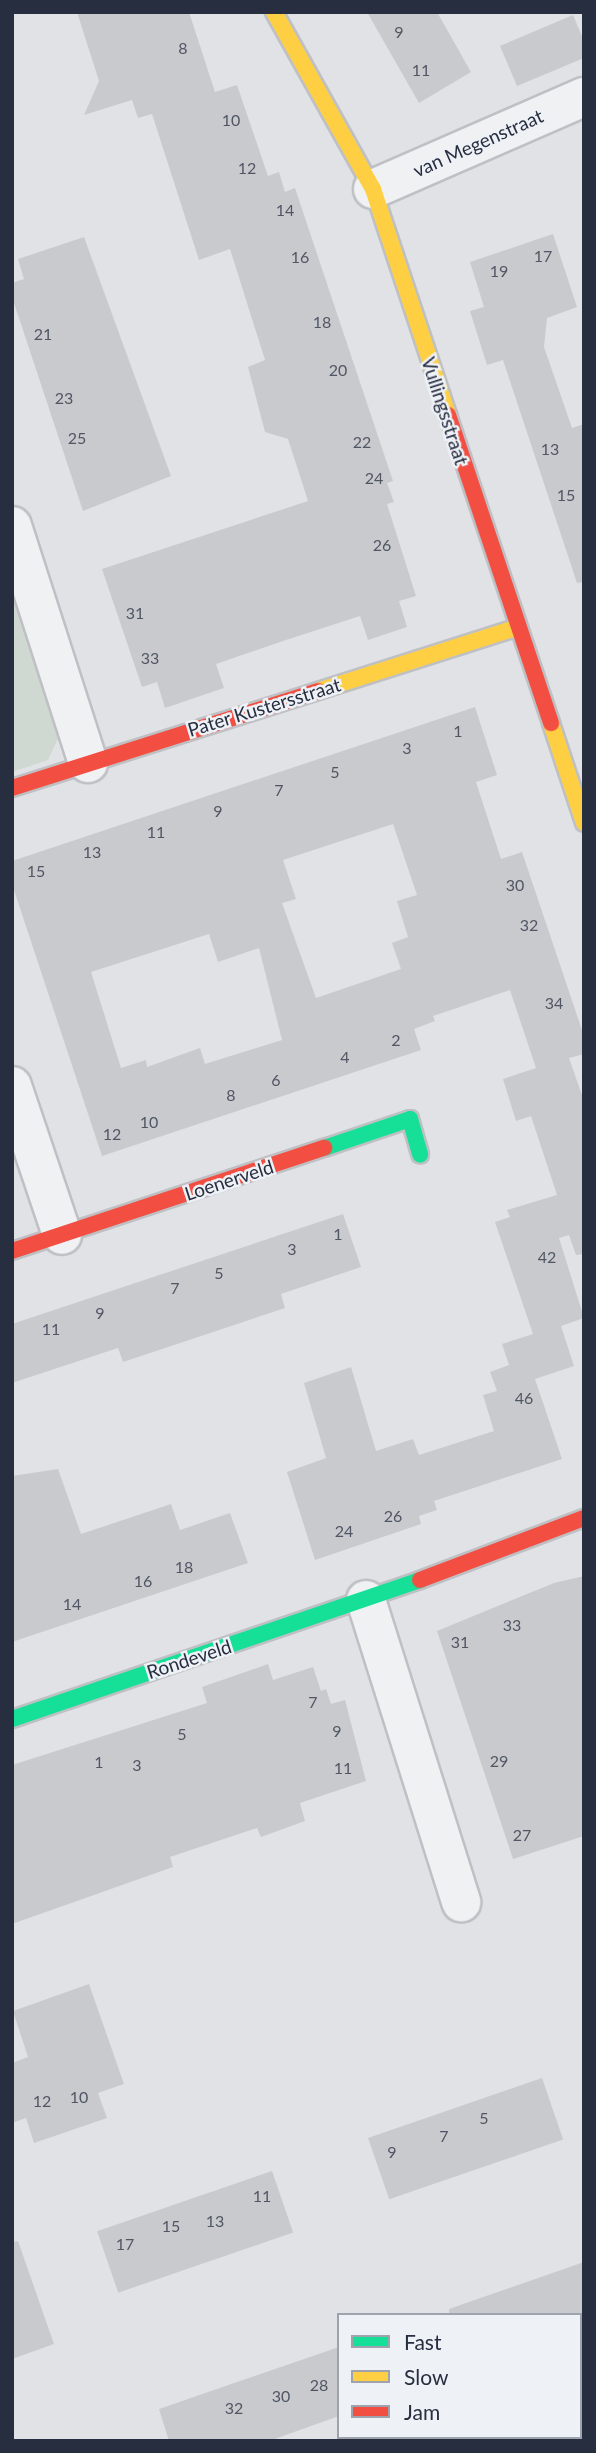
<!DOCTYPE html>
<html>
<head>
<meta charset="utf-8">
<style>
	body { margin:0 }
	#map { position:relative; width:596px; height:2453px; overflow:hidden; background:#e1e2e6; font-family:Lato,sans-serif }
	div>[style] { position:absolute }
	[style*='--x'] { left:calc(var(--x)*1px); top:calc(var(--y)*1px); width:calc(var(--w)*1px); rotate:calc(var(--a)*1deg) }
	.green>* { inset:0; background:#d0d9d1 }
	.building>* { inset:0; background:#c9cace; transform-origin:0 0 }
	.roads { filter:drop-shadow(2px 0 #bfc0c4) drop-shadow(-2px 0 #bfc0c4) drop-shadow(0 2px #bfc0c4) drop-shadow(0 -2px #bfc0c4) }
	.street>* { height:38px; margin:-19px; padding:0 19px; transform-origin:19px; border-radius:19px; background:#f0f1f3 }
	.fast>* { height:16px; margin:-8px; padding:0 8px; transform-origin:8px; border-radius:8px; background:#16e098 }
	.slow>* { height:16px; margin:-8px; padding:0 8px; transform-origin:8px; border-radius:8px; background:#ffcf43 }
	.jam>* { height:16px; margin:-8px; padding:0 8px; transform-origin:8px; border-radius:8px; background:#f24e42 }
	span { translate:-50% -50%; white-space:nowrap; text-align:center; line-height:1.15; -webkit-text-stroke:5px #eef1f6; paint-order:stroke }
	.number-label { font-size:16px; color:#505664 }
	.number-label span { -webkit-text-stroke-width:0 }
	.street-label { font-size:19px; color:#272e3f }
	.frame { position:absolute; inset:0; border:14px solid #272e3f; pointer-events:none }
	.legend { position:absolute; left:337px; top:2313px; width:245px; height:126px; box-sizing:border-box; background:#eef1f6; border:2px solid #9ea3ad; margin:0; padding:9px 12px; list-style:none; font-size:21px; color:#272e3f }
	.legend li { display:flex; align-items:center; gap:14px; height:35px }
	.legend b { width:35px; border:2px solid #9ea3ad }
</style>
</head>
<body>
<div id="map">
	<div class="green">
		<div style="clip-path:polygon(12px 577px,62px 730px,48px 760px,12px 772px)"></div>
	</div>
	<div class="building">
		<div style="clip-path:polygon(77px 12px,189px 12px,215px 92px,237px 85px,268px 176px,279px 172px,285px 192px,295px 188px,393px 481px,387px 483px,394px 502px,387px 504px,416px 596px,399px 601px,407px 627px,368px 640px,360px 616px,286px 640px,216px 664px,224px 688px,165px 708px,157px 682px,142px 687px,102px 569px,308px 501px,288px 439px,265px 432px,248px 367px,265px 360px,230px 249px,199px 260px,152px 114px,138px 118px,132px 100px,84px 115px,99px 81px)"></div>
		<div style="clip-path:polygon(367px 12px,437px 12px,471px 72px,419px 103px)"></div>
		<div style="clip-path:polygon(573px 15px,584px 41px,584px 58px,517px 86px,500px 46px)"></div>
		<div style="clip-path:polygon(553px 234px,577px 307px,547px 318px,544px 347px,572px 428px,584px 424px,584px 582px,577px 583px,503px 360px,487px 365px,470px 311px,484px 307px,470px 262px)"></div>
		<div style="clip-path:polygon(84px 237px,171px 476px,83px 511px,12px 297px,12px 283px,24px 279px,18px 259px)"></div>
		<div style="clip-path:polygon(evenodd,475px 707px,497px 775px,476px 782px,501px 859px,522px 852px,584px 1036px,584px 1054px,569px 1058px,584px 1101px,584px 1254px,576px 1255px,569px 1235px,559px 1238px,584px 1318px,561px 1326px,574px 1366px,535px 1379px,562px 1459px,434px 1501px,437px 1510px,419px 1516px,421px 1524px,315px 1560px,287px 1472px,326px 1458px,304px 1383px,351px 1367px,376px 1451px,413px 1439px,419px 1455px,494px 1431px,483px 1395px,497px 1391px,490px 1372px,509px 1365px,502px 1344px,533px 1334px,495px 1222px,510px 1217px,507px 1210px,557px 1195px,531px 1116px,516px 1121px,503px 1079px,536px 1068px,510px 990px,433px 1016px,435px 1021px,414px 1029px,421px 1050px,102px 1156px,12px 884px,12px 861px,475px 707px,393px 824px,417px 895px,397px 901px,408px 937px,392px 943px,401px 969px,316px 998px,282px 903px,296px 899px,283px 860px,393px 824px,475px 707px,209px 934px,218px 962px,259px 948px,282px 1040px,205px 1064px,200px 1048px,147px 1067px,146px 1060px,121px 1068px,91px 972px,209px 934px)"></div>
		<div style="clip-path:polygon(343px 1214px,361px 1267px,281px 1294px,285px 1308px,123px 1362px,118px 1348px,12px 1383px,12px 1324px)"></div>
		<div style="clip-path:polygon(58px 1469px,81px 1534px,171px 1504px,180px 1530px,230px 1513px,248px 1563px,12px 1642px,12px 1476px)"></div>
		<div style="clip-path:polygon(584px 1576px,584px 1836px,513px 1859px,437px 1631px,554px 1583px)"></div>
		<div style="clip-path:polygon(268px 1664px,273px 1680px,313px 1667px,321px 1691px,326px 1689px,331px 1704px,345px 1700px,366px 1781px,300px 1803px,305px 1821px,261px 1837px,257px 1828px,170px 1857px,173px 1867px,12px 1924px,12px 1765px,207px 1703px,202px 1687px)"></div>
		<div style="clip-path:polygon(89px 1984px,124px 2084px,98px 2093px,107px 2118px,34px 2143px,26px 2118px,12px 2123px,12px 2063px,28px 2057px,13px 2011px)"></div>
		<div style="left:542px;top:2078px;width:65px;height:184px;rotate:71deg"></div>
		<div style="left:272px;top:2171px;width:65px;height:185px;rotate:71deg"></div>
		<div style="clip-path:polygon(18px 2241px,54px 2344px,12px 2359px,12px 2242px)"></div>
		<div style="clip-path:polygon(584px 2262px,584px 2315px,449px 2315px,449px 2309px)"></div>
		<div style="clip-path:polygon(339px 2347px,339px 2416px,269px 2441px,169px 2441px,159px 2409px)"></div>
	</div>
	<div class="roads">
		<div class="street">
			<div style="--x:373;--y:189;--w:230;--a:-23.6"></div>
			<div style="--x:12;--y:526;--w:249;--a:72.2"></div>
			<div style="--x:12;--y:1086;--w:157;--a:71.4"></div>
			<div style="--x:366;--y:1600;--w:317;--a:72.5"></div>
		</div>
		<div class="fast">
			<div style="--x:324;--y:1148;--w:91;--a:-18.6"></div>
			<div style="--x:410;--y:1119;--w:37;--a:74"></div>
			<div style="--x:12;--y:1719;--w:431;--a:-18.8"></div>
		</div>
		<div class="slow">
			<div style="--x:274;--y:12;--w:203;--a:60.8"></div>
			<div style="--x:373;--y:189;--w:238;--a:71.6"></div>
			<div style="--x:318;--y:691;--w:208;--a:-17.7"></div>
			<div style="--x:551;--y:723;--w:105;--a:71.7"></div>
		</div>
		<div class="jam">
			<div style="--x:448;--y:415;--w:325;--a:71.5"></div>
			<div style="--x:12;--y:788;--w:321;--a:-17.6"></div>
			<div style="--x:12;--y:1251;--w:329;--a:-18.3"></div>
			<div style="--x:420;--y:1580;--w:175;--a:-20.7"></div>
		</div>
	</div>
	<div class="number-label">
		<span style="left:399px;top:32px">9</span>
		<span style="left:183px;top:48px">8</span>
		<span style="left:421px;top:70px">11</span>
		<span style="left:231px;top:120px">10</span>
		<span style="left:247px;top:168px">12</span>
		<span style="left:285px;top:210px">14</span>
		<span style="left:543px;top:256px">17</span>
		<span style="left:300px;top:257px">16</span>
		<span style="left:499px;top:271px">19</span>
		<span style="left:322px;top:322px">18</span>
		<span style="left:43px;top:334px">21</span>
		<span style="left:338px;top:370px">20</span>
		<span style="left:64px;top:398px">23</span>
		<span style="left:77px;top:438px">25</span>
		<span style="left:362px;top:442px">22</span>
		<span style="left:550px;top:449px">13</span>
		<span style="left:374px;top:478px">24</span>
		<span style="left:566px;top:495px">15</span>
		<span style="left:382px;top:545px">26</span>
		<span style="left:135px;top:613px">31</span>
		<span style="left:150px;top:658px">33</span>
		<span style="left:458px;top:731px">1</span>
		<span style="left:407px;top:748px">3</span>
		<span style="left:335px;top:772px">5</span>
		<span style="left:279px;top:790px">7</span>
		<span style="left:218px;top:811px">9</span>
		<span style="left:156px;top:832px">11</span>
		<span style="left:92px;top:852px">13</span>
		<span style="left:36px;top:871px">15</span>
		<span style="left:515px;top:885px">30</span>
		<span style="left:529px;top:925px">32</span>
		<span style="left:554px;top:1003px">34</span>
		<span style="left:396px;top:1040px">2</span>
		<span style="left:345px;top:1057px">4</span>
		<span style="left:276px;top:1080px">6</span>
		<span style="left:231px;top:1095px">8</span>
		<span style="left:149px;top:1122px">10</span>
		<span style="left:112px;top:1134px">12</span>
		<span style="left:338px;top:1234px">1</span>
		<span style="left:292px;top:1249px">3</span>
		<span style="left:547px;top:1257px">42</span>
		<span style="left:219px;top:1273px">5</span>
		<span style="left:175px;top:1288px">7</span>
		<span style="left:100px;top:1313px">9</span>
		<span style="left:51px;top:1329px">11</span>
		<span style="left:524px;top:1398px">46</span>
		<span style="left:393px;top:1516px">26</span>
		<span style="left:344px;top:1531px">24</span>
		<span style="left:184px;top:1567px">18</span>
		<span style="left:143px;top:1581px">16</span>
		<span style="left:72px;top:1604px">14</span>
		<span style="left:512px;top:1625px">33</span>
		<span style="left:460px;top:1642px">31</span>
		<span style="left:313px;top:1702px">7</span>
		<span style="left:337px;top:1731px">9</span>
		<span style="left:182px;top:1734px">5</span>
		<span style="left:499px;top:1761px">29</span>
		<span style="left:99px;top:1762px">1</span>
		<span style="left:137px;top:1765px">3</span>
		<span style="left:343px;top:1768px">11</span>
		<span style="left:522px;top:1835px">27</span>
		<span style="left:79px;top:2097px">10</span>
		<span style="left:42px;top:2101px">12</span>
		<span style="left:484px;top:2118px">5</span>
		<span style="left:444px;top:2136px">7</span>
		<span style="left:392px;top:2152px">9</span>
		<span style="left:262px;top:2196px">11</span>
		<span style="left:215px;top:2221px">13</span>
		<span style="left:171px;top:2226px">15</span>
		<span style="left:125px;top:2244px">17</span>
		<span style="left:319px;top:2385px">28</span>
		<span style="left:281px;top:2396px">30</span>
		<span style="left:234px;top:2408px">32</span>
	</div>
	<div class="street-label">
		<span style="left:478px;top:143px;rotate:-24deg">van Megenstraat</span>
		<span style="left:445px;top:411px;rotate:72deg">Vullingsstraat</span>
		<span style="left:264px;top:707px;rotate:-17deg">Pater Kustersstraat</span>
		<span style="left:229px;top:1180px;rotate:-18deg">Loenerveld</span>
		<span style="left:189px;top:1659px;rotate:-18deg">Rondeveld</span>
	</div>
	<div class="frame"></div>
	<ul class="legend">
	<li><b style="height:9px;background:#16e098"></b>Fast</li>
	<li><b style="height:9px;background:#ffcf43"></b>Slow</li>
	<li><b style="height:9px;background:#f24e42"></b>Jam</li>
	</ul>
</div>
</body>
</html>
